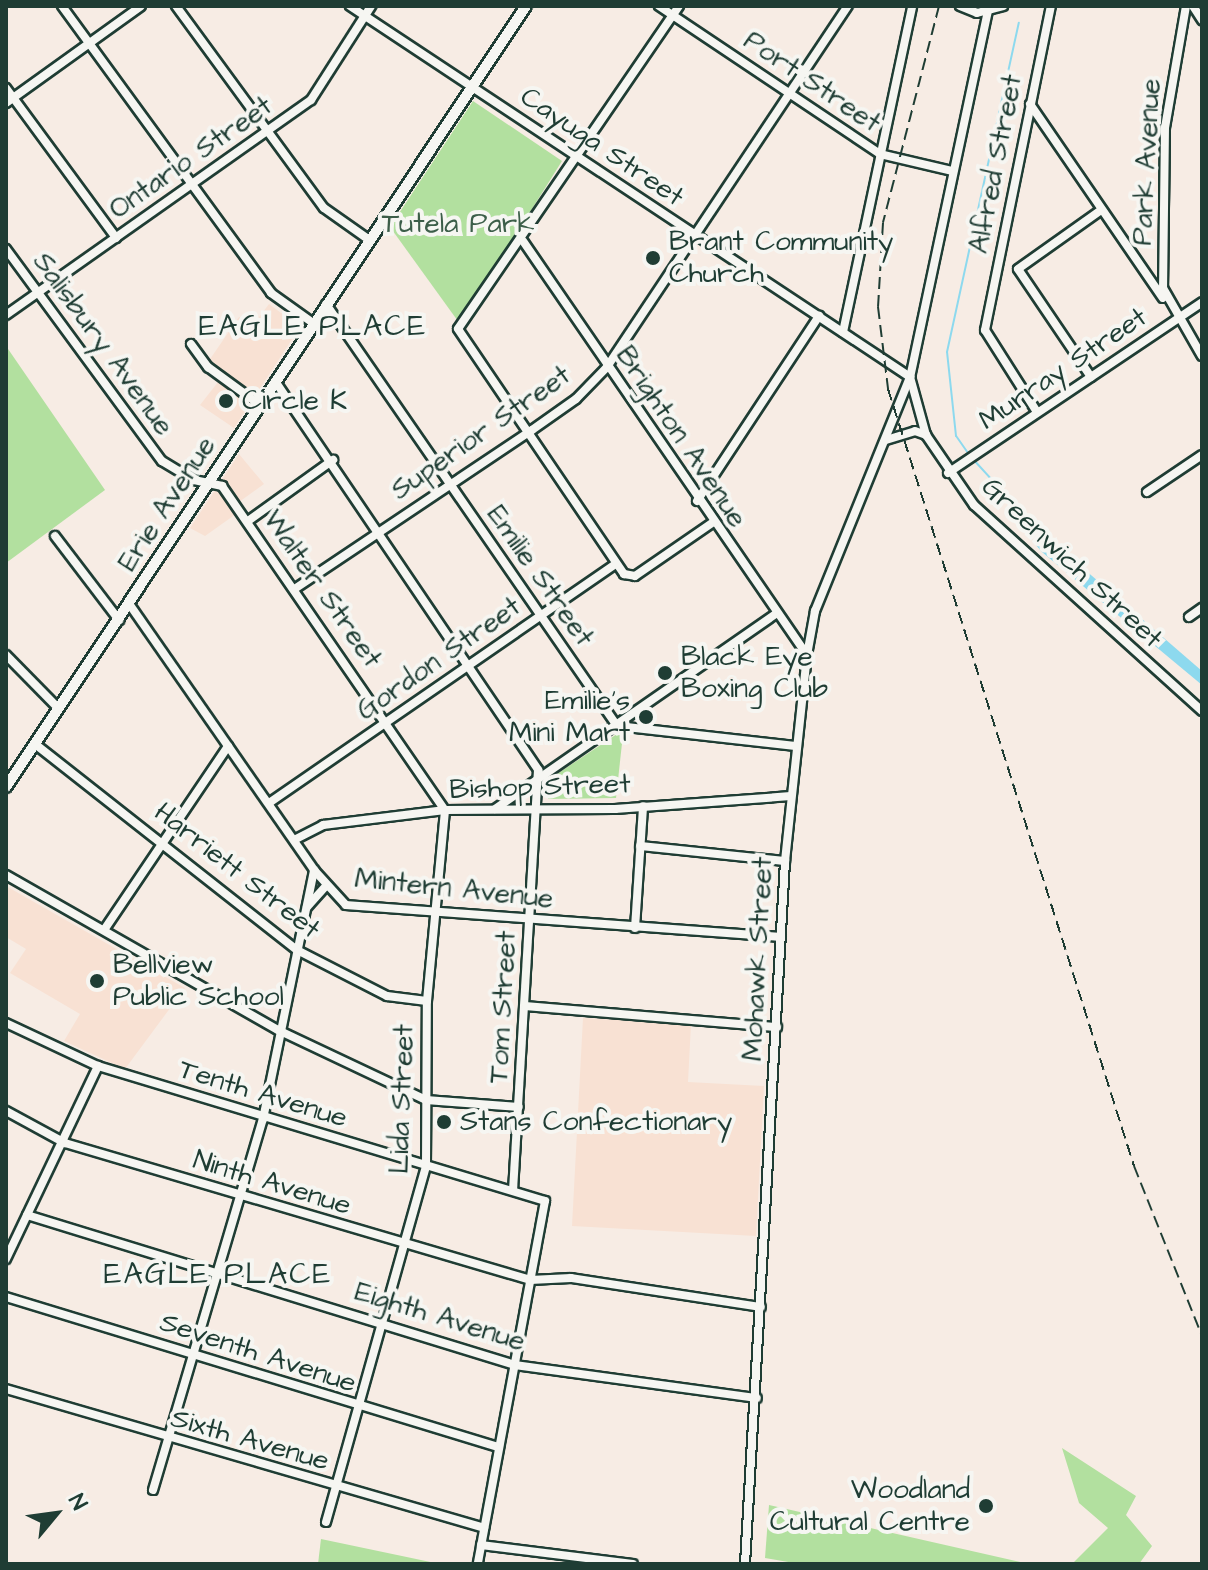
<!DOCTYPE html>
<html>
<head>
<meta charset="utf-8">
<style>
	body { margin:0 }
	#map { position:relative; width:1208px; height:1570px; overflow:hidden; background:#f7ece4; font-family:"Architects Daughter",sans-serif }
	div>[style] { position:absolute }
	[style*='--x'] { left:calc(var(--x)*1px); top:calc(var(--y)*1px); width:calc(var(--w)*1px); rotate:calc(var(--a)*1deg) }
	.built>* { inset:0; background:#f8e1d3 }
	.green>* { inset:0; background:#b2e09f }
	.water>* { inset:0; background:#8dd9ee }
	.stream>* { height:2px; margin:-1px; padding:0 1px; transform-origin:1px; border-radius:1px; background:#8dd9ee }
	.roads { filter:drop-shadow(2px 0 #1f3d34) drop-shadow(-2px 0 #1f3d34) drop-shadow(0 2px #1f3d34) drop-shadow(0 -2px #1f3d34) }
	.minor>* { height:8px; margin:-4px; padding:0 4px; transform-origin:4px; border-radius:4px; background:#f6f6f2 }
	.major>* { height:10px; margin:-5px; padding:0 5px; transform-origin:5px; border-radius:5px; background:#f6f6f2 }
	.rail>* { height:2px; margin-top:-1px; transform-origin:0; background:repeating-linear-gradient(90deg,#1f3d34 0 12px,transparent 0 18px) }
	.dots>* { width:22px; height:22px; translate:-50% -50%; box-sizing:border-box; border:4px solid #f6f6f2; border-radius:50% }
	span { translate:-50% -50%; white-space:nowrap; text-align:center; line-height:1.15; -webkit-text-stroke:8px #f6f6f2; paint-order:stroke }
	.street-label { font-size:28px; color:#1f3d34 }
	.park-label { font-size:28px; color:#3c5e49 }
	.poi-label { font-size:28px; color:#1f3d34 }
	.left { translate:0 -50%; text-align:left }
	.right { translate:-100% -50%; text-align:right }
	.neighbourhood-label { font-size:30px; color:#1f3d34; letter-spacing:2px }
	.frame { position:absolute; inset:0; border:8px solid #1f3d34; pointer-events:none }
	.north { position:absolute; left:16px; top:1474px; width:80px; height:80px; -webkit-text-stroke:6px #f6f6f2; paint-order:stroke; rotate:61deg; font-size:22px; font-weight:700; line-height:32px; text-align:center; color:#1f3d34 }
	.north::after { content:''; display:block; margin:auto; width:28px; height:36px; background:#1f3d34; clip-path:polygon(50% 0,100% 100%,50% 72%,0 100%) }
</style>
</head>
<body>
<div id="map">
	<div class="built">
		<div style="clip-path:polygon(269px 304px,300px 327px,234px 428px,200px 405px,222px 377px,208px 362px,239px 317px,253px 325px)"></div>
		<div style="clip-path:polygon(239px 454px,264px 484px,239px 502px,243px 509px,205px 536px,190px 528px)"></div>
		<div style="clip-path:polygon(6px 886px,185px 988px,125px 1069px,64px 1041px,80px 1014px,10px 973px,26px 949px,6px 937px)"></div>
		<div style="clip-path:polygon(583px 1018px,691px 1024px,688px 1082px,764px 1086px,756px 1236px,572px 1226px)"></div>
	</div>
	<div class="green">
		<div style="clip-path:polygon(473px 101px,562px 161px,460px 324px,390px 227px)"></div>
		<div style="clip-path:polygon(6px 346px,105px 490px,6px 563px)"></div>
		<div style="clip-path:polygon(617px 734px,623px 734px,616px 798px,548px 799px,548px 780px)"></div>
		<div style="clip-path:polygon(1062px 1448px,1136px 1496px,1126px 1515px,1152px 1546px,1139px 1564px,1072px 1564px,1108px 1528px,1079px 1503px)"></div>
		<div style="clip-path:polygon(769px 1505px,1029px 1564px,800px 1564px,765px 1558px)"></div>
		<div style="clip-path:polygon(321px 1539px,440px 1564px,318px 1564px)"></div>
	</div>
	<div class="water">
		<div style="clip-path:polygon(1047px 537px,1202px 671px,1202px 685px,1042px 552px,1035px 544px)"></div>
	</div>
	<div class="stream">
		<div style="--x:968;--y:453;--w:21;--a:-125"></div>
		<div style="--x:956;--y:436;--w:84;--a:-96.1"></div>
		<div style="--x:947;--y:352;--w:337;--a:-77.7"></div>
		<div style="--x:972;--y:458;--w:110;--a:47.6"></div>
	</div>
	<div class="roads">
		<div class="minor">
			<div style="--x:62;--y:6;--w:355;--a:53.9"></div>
			<div style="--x:271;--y:293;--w:52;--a:35.5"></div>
			<div style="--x:176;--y:6;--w:250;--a:53.8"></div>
			<div style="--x:324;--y:208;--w:54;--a:35.2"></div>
			<div style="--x:350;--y:6;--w:672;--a:33.52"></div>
			<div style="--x:659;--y:6;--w:266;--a:33.8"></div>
			<div style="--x:880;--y:154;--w:74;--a:13.3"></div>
			<div style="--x:679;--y:6;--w:391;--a:124.4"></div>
			<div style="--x:458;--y:329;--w:296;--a:55.9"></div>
			<div style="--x:624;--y:574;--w:11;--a:10"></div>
			<div style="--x:635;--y:576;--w:93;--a:-34.5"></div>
			<div style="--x:960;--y:6;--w:18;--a:22"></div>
			<div style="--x:977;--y:13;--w:27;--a:-15"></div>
			<div style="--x:989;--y:6;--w:379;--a:102"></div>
			<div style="--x:910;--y:377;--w:60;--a:74.6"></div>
			<div style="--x:926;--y:435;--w:85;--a:55.6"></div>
			<div style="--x:974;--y:505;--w:307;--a:42.1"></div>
			<div style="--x:1186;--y:6;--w:123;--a:99.8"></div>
			<div style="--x:1165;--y:127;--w:161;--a:90.7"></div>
			<div style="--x:1163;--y:288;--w:78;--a:60.2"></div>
			<div style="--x:1193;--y:6;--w:17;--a:57"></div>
			<div style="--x:6;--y:88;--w:186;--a:53.7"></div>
			<div style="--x:6;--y:103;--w:166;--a:-35.7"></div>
			<div style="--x:1030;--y:104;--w:235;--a:55.6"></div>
			<div style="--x:523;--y:241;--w:502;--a:55.55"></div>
			<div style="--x:6;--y:249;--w:263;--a:53.7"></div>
			<div style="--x:162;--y:461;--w:37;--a:31"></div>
			<div style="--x:194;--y:480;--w:29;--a:12"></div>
			<div style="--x:222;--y:486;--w:393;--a:55.5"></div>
			<div style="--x:326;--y:304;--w:513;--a:55.41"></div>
			<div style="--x:617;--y:726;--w:180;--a:6.4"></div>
			<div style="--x:6;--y:315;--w:373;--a:-35.2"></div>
			<div style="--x:311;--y:100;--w:112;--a:-57.4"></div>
			<div style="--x:843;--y:332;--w:333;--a:-78"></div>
			<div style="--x:191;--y:344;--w:29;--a:54"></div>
			<div style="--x:208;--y:367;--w:64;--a:36.2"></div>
			<div style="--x:1091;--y:377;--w:130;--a:-124.1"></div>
			<div style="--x:1018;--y:269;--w:102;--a:-35.4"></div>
			<div style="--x:275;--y:381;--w:470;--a:55.9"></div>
			<div style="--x:538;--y:770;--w:420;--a:93.4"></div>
			<div style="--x:1037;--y:412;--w:97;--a:-122.4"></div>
			<div style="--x:985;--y:330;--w:331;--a:-78.5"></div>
			<div style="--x:886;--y:440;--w:30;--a:-17"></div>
			<div style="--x:915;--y:431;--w:12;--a:20"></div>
			<div style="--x:948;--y:473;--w:306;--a:-33.9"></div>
			<div style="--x:1147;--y:492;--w:66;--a:-33.9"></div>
			<div style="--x:697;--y:501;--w:222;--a:-56.6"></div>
			<div style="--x:248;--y:521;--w:105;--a:-35.7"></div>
			<div style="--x:55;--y:536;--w:106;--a:52.7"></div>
			<div style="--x:296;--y:588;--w:284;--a:-33.8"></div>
			<div style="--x:532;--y:430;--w:54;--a:-35.2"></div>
			<div style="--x:576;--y:399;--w:45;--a:-45.9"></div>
			<div style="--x:607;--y:367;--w:434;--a:-56.3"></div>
			<div style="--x:130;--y:605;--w:323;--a:55.2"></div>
			<div style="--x:314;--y:870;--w:47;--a:47.6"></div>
			<div style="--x:346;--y:905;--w:436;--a:4.2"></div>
			<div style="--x:1189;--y:617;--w:16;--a:-35"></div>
			<div style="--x:6;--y:655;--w:74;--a:45.5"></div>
			<div style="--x:35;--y:744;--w:333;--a:38.2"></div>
			<div style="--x:297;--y:950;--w:101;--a:27.1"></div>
			<div style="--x:387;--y:996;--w:40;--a:7.1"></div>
			<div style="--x:269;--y:803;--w:421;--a:-34.6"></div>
			<div style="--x:495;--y:809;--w:342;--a:-34.8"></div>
			<div style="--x:294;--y:840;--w:33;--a:-27"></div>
			<div style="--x:323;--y:825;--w:123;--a:-7"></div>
			<div style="--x:445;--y:810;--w:170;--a:-0.3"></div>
			<div style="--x:615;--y:809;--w:176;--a:-4.2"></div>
			<div style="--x:640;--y:846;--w:146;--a:5.9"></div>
			<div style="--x:6;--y:875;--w:313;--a:29.7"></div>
			<div style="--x:278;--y:1030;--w:164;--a:25.3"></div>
			<div style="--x:426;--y:1100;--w:93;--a:4.3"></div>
			<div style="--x:307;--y:907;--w:28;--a:-48"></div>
			<div style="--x:635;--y:928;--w:122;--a:-86.2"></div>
			<div style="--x:104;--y:930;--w:222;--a:-56"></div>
			<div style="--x:526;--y:1006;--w:252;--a:4.8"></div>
			<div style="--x:6;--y:1023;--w:102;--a:25.1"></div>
			<div style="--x:98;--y:1066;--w:467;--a:16.8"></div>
			<div style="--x:545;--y:1201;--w:369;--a:100.5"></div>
			<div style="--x:6;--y:1111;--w:67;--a:28.5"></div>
			<div style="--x:65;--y:1143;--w:485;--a:16.4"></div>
			<div style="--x:530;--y:1280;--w:41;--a:-2.8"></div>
			<div style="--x:571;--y:1278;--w:192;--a:8.7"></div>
			<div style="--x:27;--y:1215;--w:511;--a:17.09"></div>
			<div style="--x:515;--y:1365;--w:244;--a:7.8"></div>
			<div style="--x:6;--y:1259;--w:214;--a:-64.5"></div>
			<div style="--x:6;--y:1297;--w:514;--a:16.96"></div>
			<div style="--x:6;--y:1389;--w:498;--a:16.2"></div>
			<div style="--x:153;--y:1490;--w:387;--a:-73.5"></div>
			<div style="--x:263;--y:1119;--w:254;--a:-78.4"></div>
			<div style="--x:326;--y:1522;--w:370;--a:-74.3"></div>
			<div style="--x:426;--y:1166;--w:165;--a:-89.7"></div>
			<div style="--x:427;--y:1001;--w:192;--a:-84.6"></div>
			<div style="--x:481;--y:1545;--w:153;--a:7.1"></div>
			<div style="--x:745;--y:1564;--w:704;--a:-86.74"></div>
			<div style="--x:785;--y:861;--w:207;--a:-83.9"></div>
			<div style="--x:807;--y:655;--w:45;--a:-79.7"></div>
			<div style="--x:815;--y:611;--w:253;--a:-67.9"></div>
		</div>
		<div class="major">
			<div style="--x:6;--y:787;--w:938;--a:-56.34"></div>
		</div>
	</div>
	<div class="rail">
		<div style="--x:939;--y:6;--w:224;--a:104.5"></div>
		<div style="--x:883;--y:223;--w:84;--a:93.4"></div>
		<div style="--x:878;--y:307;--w:83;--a:83"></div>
		<div style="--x:888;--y:389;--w:815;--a:72.43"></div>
		<div style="--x:1134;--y:1166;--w:183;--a:68.2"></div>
	</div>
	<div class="dots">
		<div style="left:653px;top:258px;background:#1f3d34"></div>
		<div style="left:226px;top:401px;background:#1f3d34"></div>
		<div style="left:665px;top:673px;background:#1f3d34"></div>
		<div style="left:646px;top:717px;background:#1f3d34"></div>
		<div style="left:97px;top:981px;background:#1f3d34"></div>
		<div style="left:444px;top:1122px;background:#1f3d34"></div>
		<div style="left:986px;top:1506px;background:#1f3d34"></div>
	</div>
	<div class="street-label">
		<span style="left:812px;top:82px;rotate:34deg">Port Street</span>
		<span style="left:602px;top:147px;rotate:34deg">Cayuga Street</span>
		<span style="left:191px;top:158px;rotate:-35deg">Ontario Street</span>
		<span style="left:1147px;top:162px;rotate:-87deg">Park Avenue</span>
		<span style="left:996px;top:164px;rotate:-79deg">Alfred Street</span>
		<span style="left:103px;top:344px;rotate:54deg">Salisbury Avenue</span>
		<span style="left:1063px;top:369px;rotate:-34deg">Murray Street</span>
		<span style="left:481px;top:433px;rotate:-35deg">Superior Street</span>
		<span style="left:681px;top:437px;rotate:56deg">Brighton Avenue</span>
		<span style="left:167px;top:504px;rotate:-57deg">Erie Avenue</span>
		<span style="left:1072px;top:563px;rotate:43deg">Greenwich Street</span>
		<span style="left:540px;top:576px;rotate:55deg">Emilie Street</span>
		<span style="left:322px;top:589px;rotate:55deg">Walter Street</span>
		<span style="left:439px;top:659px;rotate:-35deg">Gordon Street</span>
		<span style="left:540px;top:787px;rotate:-2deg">Bishop Street</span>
		<span style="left:237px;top:871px;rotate:38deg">Harriett Street</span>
		<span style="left:454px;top:889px;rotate:6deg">Mintern Avenue</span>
		<span style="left:758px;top:959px;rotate:-87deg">Mohawk Street</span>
		<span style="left:503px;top:1007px;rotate:-87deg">Tom Street</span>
		<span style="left:263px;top:1094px;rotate:17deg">Tenth Avenue</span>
		<span style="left:402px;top:1099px;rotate:-88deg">Lida Street</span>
		<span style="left:272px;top:1183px;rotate:17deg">Ninth Avenue</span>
		<span style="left:440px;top:1317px;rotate:17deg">Eighth Avenue</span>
		<span style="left:258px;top:1353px;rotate:18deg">Seventh Avenue</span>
		<span style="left:250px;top:1440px;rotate:16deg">Sixth Avenue</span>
	</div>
	<div class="park-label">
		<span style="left:458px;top:224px">Tutela Park</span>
	</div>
	<div class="poi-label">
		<span class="left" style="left:669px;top:258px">Brant Community<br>Church</span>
		<span class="left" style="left:242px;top:401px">Circle K</span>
		<span class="left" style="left:681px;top:673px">Black Eye<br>Boxing Club</span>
		<span class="right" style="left:630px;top:717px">Emilie's<br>Mini Mart</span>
		<span class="left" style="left:113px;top:981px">Bellview<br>Public School</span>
		<span class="left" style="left:460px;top:1122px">Stans Confectionary</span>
		<span class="right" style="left:970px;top:1506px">Woodland<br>Cultural Centre</span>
	</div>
	<div class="neighbourhood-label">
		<span style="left:313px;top:326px">EAGLE PLACE</span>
		<span style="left:218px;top:1274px">EAGLE PLACE</span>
	</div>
	<div class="frame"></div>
	<div class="north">N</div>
</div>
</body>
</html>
